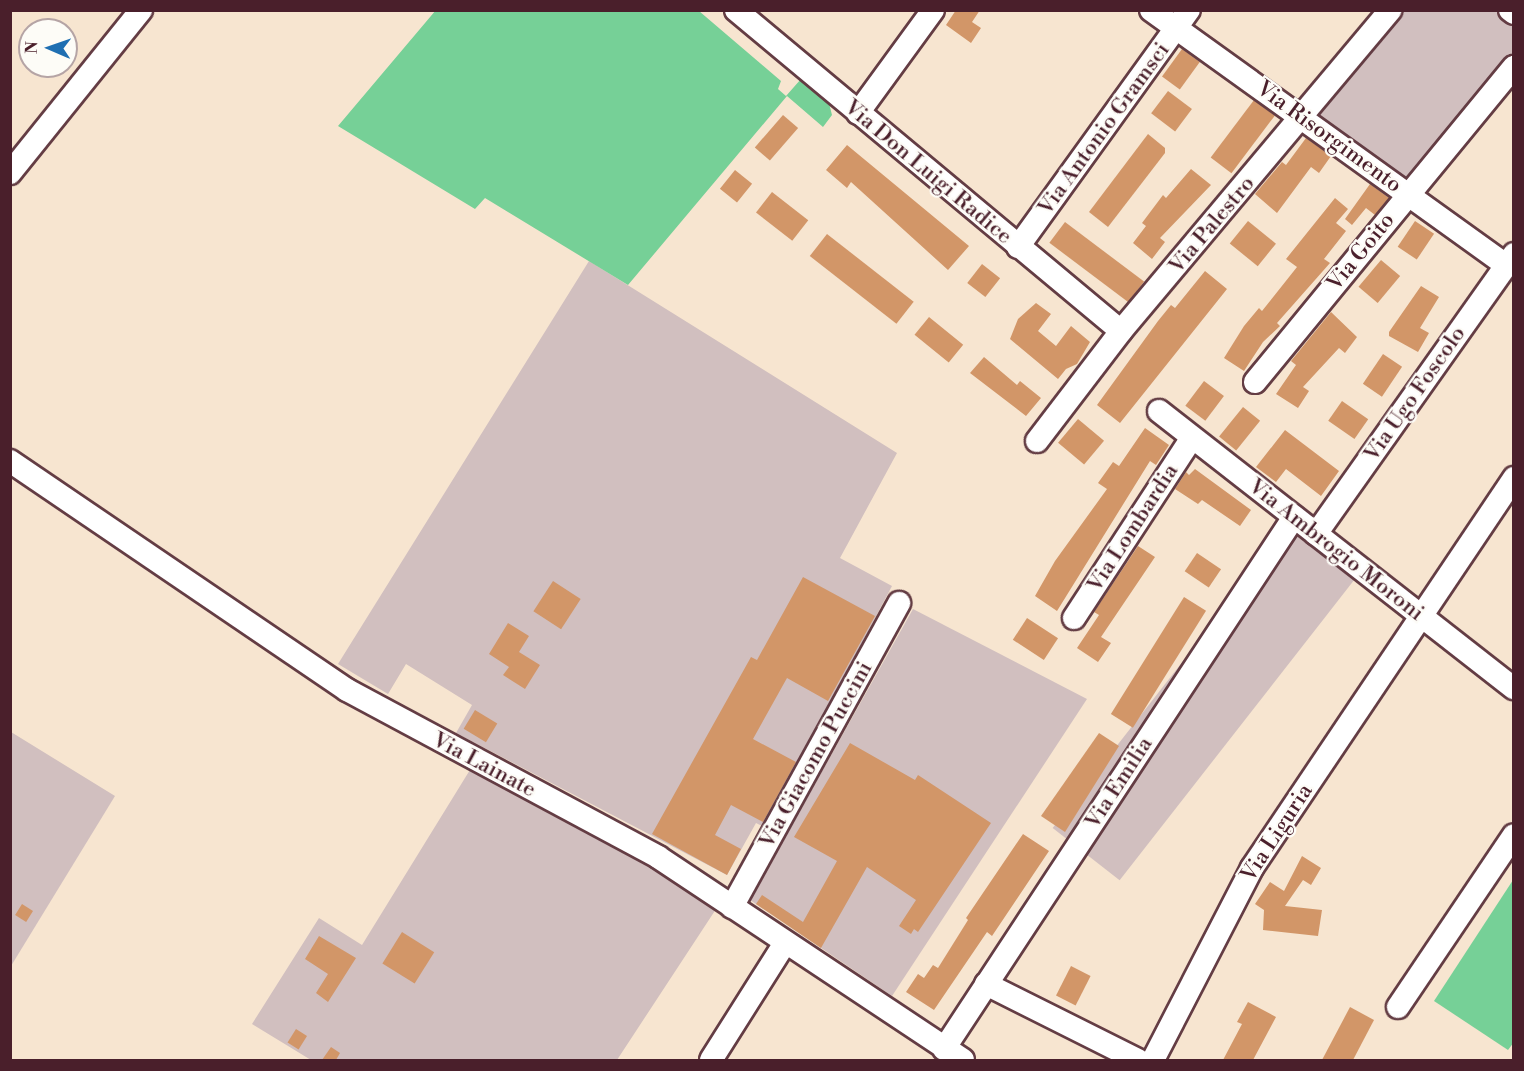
<!DOCTYPE html>
<html>
<head>
<meta charset="utf-8">
<style>
	body { margin:0 }
	#map { position:relative; width:1524px; height:1071px; overflow:hidden; background:#f7e5d0; font-family:"Libre Bodoni",serif }
	div>[style] { position:absolute }
	[style*='--x'] { left:calc(var(--x)*1px); top:calc(var(--y)*1px); width:calc(var(--w)*1px); rotate:calc(var(--a)*1deg) }
	.industrial>* { inset:0; background:#d1bfbf; transform-origin:0 0 }
	.green>* { inset:0; background:#76d097 }
	.building>* { inset:0; background:#d29668; transform-origin:0 0 }
	.roads { filter:drop-shadow(2px 0 #643d44) drop-shadow(-2px 0 #643d44) drop-shadow(0 2px #643d44) drop-shadow(0 -2px #643d44) }
	.minor>* { height:22px; margin:-11px; padding:0 11px; transform-origin:11px; border-radius:11px; background:#fff }
	span { translate:-50% -50%; white-space:nowrap; text-align:center; line-height:1.15; -webkit-text-stroke:4.5px #fdfcf7; paint-order:stroke }
	.street-label { font-size:22px; color:#4a1f2b }
	.frame { position:absolute; inset:0; border:12px solid #4a1f2b; pointer-events:none }
	.north { position:absolute; left:18px; top:18px; width:60px; height:60px; box-sizing:border-box; background:#fdfcf7; border:2px solid #b5a4a5; border-radius:50%; rotate:272deg; font-size:16px; font-weight:700; line-height:24px; text-align:center; color:#4a1f2b }
	.north::after { content:''; display:block; margin:auto; width:21px; height:27px; background:#1f6fb2; clip-path:polygon(50% 0,100% 100%,50% 72%,0 100%) }
</style>
</head>
<body>
<div id="map">
	<div class="industrial">
		<div style="clip-path:polygon(1395px 11px,1504px 11px,1513px 19px,1513px 59px,1408px 188px,1309px 116px)"></div>
		<div style="clip-path:polygon(589px 261px,897px 453px,840px 558px,892px 586px,764px 827px,756px 823px,727px 875px,456px 733px,472px 705px,406px 664px,388px 694px,338px 664px)"></div>
		<div style="left:1294px;top:519px;width:85px;height:392px;rotate:38deg"></div>
		<div style="clip-path:polygon(913px 609px,1087px 699px,892px 996px,750px 900px)"></div>
		<div style="clip-path:polygon(11px 732px,115px 796px,11px 966px)"></div>
		<div style="clip-path:polygon(473px 765px,720px 903px,617px 1060px,311px 1060px,252px 1024px,319px 918px,362px 945px)"></div>
	</div>
	<div class="green">
		<div style="clip-path:polygon(436px 10px,699px 11px,781px 81px,778px 89px,786px 96px,801px 79px,829px 103px,832px 115px,823px 127px,787px 96px,628px 285px,485px 198px,475px 209px,338px 126px)"></div>
		<div style="clip-path:polygon(1513px 880px,1514px 1042px,1508px 1050px,1434px 1001px)"></div>
	</div>
	<div class="building">
		<div style="clip-path:polygon(956px 10px,980px 10px,972px 22px,981px 28px,971px 43px,946px 25px)"></div>
		<div style="left:1182px;top:49px;width:22px;height:34px;rotate:36deg"></div>
		<div style="left:1168px;top:91px;width:30px;height:28px;rotate:37deg"></div>
		<div style="left:1254px;top:100px;width:26px;height:72px;rotate:37deg"></div>
		<div style="left:783px;top:115px;width:20px;height:43px;rotate:41deg"></div>
		<div style="clip-path:polygon(1148px 134px,1165px 148px,1165px 153px,1108px 227px,1089px 212px)"></div>
		<div style="clip-path:polygon(1306px 138px,1331px 156px,1319px 173px,1311px 167px,1277px 213px,1255px 194px,1282px 162px,1286px 165px)"></div>
		<div style="clip-path:polygon(847px 145px,969px 246px,948px 270px,851px 182px,847px 188px,826px 170px)"></div>
		<div style="clip-path:polygon(1191px 169px,1211px 185px,1160px 238px,1165px 242px,1152px 259px,1133px 243px,1146px 226px,1142px 223px,1163px 195px,1166px 198px)"></div>
		<div style="left:735px;top:170px;width:22px;height:24px;rotate:39deg"></div>
		<div style="clip-path:polygon(1370px 184px,1389px 198px,1375px 215px,1366px 208px,1352px 225px,1345px 219px)"></div>
		<div style="left:772px;top:192px;width:46px;height:26px;rotate:38deg"></div>
		<div style="clip-path:polygon(1335px 198px,1348px 209px,1336px 223px,1346px 231px,1324px 259px,1330px 263px,1277px 323px,1280px 326px,1263px 342px,1244px 371px,1224px 358px,1244px 326px,1259px 308px,1262px 311px,1297px 267px,1286px 259px)"></div>
		<div style="left:1248px;top:221px;width:36px;height:29px;rotate:39deg"></div>
		<div style="left:1415px;top:221px;width:23px;height:31px;rotate:34deg"></div>
		<div style="left:1065px;top:222px;width:99px;height:26px;rotate:37deg"></div>
		<div style="left:827px;top:234px;width:110px;height:28px;rotate:38deg"></div>
		<div style="left:1381px;top:260px;width:25px;height:35px;rotate:40deg"></div>
		<div style="left:982px;top:264px;width:23px;height:24px;rotate:38deg"></div>
		<div style="clip-path:polygon(1205px 271px,1227px 289px,1120px 423px,1097px 405px,1158px 321px,1171px 305px,1175px 308px)"></div>
		<div style="clip-path:polygon(1421px 286px,1439px 297px,1420px 328px,1429px 333px,1418px 352px,1389px 336px,1389px 332px)"></div>
		<div style="clip-path:polygon(1036px 303px,1051px 314px,1038px 331px,1056px 346px,1071px 326px,1090px 342px,1077px 364px,1066px 369px,1058px 379px,1010px 339px,1018px 319px)"></div>
		<div style="clip-path:polygon(1331px 312px,1357px 337px,1345px 353px,1339px 348px,1303px 387px,1309px 391px,1298px 408px,1276px 394px,1296px 365px,1291px 361px)"></div>
		<div style="left:929px;top:317px;width:44px;height:23px;rotate:39deg"></div>
		<div style="left:1383px;top:354px;width:23px;height:36px;rotate:34deg"></div>
		<div style="clip-path:polygon(984px 357px,1017px 385px,1020px 381px,1041px 398px,1026px 416px,970px 373px)"></div>
		<div style="left:1204px;top:381px;width:25px;height:31px;rotate:37deg"></div>
		<div style="left:1342px;top:401px;width:32px;height:24px;rotate:35deg"></div>
		<div style="left:1243px;top:407px;width:22px;height:38px;rotate:39deg"></div>
		<div style="left:1078px;top:419px;width:34px;height:31px;rotate:40deg"></div>
		<div style="clip-path:polygon(1145px 428px,1169px 445px,1156px 465px,1150px 461px,1057px 611px,1035px 596px,1055px 561px,1107px 489px,1098px 483px,1113px 462px,1119px 466px)"></div>
		<div style="clip-path:polygon(1285px 430px,1339px 471px,1321px 496px,1286px 469px,1276px 482px,1256px 467px)"></div>
		<div style="clip-path:polygon(1195px 469px,1251px 510px,1240px 526px,1202px 500px,1198px 504px,1175px 489px,1186px 472px,1189px 475px)"></div>
		<div style="clip-path:polygon(1138px 546px,1155px 557px,1101px 637px,1111px 643px,1098px 662px,1077px 648px,1099px 615px,1094px 612px)"></div>
		<div style="left:1197px;top:553px;width:29px;height:22px;rotate:34deg"></div>
		<div style="clip-path:polygon(803px 577px,875px 616px,828px 701px,787px 678px,753px 739px,796px 762px,763px 822px,731px 805px,715px 835px,741px 849px,727px 875px,652px 834px,751px 657px,757px 660px)"></div>
		<div style="left:553px;top:581px;width:33px;height:36px;rotate:33deg"></div>
		<div style="left:1184px;top:597px;width:26px;height:138px;rotate:32deg"></div>
		<div style="left:1027px;top:618px;width:37px;height:26px;rotate:33deg"></div>
		<div style="clip-path:polygon(508px 623px,529px 636px,519px 652px,540px 665px,525px 689px,503px 675px,509px 667px,489px 654px)"></div>
		<div style="left:475px;top:710px;width:26px;height:22px;rotate:31deg"></div>
		<div style="clip-path:polygon(1099px 733px,1119px 746px,1065px 832px,1041px 816px)"></div>
		<div style="clip-path:polygon(850px 743px,915px 780px,918px 775px,991px 823px,918px 932px,914px 929px,911px 934px,899px 926px,916px 900px,867px 867px,821px 948px,756px 904px,762px 895px,803px 922px,837px 861px,794px 837px)"></div>
		<div style="clip-path:polygon(1023px 834px,1049px 851px,992px 936px,987px 932px,934px 1010px,906px 992px,918px 974px,924px 978px,933px 965px,938px 968px,968px 920px,966px 918px)"></div>
		<div style="clip-path:polygon(1302px 856px,1321px 868px,1311px 885px,1303px 880px,1285px 906px,1322px 910px,1318px 936px,1263px 930px,1264px 910px,1255px 904px,1270px 882px,1284px 891px)"></div>
		<div style="left:22px;top:904px;width:13px;height:13px;rotate:32deg"></div>
		<div style="left:402px;top:932px;width:38px;height:37px;rotate:32deg"></div>
		<div style="clip-path:polygon(319px 936px,356px 958px,328px 1002px,316px 993px,328px 974px,305px 959px)"></div>
		<div style="left:1071px;top:966px;width:22px;height:33px;rotate:27deg"></div>
		<div style="clip-path:polygon(1248px 1002px,1276px 1017px,1253px 1060px,1223px 1060px,1242px 1024px,1237px 1022px)"></div>
		<div style="clip-path:polygon(1350px 1007px,1374px 1020px,1353px 1060px,1322px 1060px)"></div>
		<div style="left:296px;top:1029px;width:13px;height:16px;rotate:32deg"></div>
		<div style="clip-path:polygon(331px 1047px,340px 1053px,336px 1060px,322px 1060px)"></div>
	</div>
	<div class="roads">
		<div class="minor">
			<div style="--x:736;--y:10;--w:501;--a:39.82"></div>
			<div style="--x:1151;--y:10;--w:437;--a:35.7"></div>
			<div style="--x:1510;--y:10;--w:5;--a:37"></div>
			<div style="--x:858;--y:113;--w:127;--a:-53.9"></div>
			<div style="--x:10;--y:173;--w:209;--a:-51.2"></div>
			<div style="--x:1018;--y:247;--w:292;--a:-54.2"></div>
			<div style="--x:1255;--y:382;--w:408;--a:-50.6"></div>
			<div style="--x:1159;--y:411;--w:450;--a:38"></div>
			<div style="--x:1037;--y:441;--w:138;--a:-52.6"></div>
			<div style="--x:1121;--y:331;--w:419;--a:-50"></div>
			<div style="--x:10;--y:461;--w:407;--a:34.2"></div>
			<div style="--x:347;--y:690;--w:353;--a:28.2"></div>
			<div style="--x:658;--y:857;--w:366;--a:33.6"></div>
			<div style="--x:1316;--y:534;--w:343;--a:-54.7"></div>
			<div style="--x:1074;--y:618;--w:215;--a:-56.8"></div>
			<div style="--x:732;--y:907;--w:347;--a:-61.2"></div>
			<div style="--x:986;--y:984;--w:170;--a:26.6"></div>
			<div style="--x:1398;--y:1007;--w:207;--a:-56"></div>
			<div style="--x:944;--y:1049;--w:637;--a:-56.66"></div>
			<div style="--x:711;--y:1060;--w:138;--a:-57.7"></div>
			<div style="--x:1153;--y:1060;--w:216;--a:-62.7"></div>
			<div style="--x:1252;--y:868;--w:470;--a:-56.1"></div>
		</div>
	</div>
	<div class="street-label">
		<span style="left:1104px;top:129px;rotate:-54deg">Via Antonio Gramsci</span>
		<span style="left:1329px;top:137px;rotate:36deg">Via Risorgimento</span>
		<span style="left:928px;top:172px;rotate:40deg">Via Don Luigi Radice</span>
		<span style="left:1212px;top:225px;rotate:-50deg">Via Palestro</span>
		<span style="left:1361px;top:252px;rotate:-51deg">Via Goito</span>
		<span style="left:1415px;top:394px;rotate:-55deg">Via Ugo Foscolo</span>
		<span style="left:1133px;top:528px;rotate:-57deg">Via Lombardia</span>
		<span style="left:1336px;top:550px;rotate:38deg">Via Ambrogio Moroni</span>
		<span style="left:816px;top:755px;rotate:-61deg">Via Giacomo Puccini</span>
		<span style="left:484px;top:765px;rotate:28deg">Via Lainate</span>
		<span style="left:1119px;top:783px;rotate:-57deg">Via Emilia</span>
		<span style="left:1277px;top:833px;rotate:-57deg">Via Liguria</span>
	</div>
	<div class="frame"></div>
	<div class="north">N</div>
</div>
</body>
</html>
